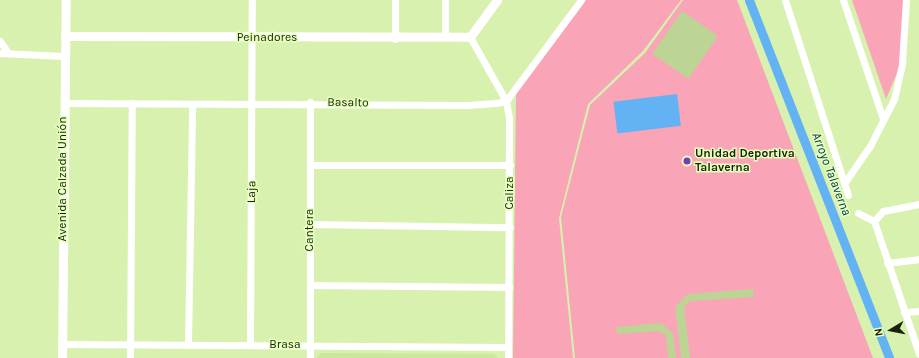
<!DOCTYPE html>
<html>
<head>
<meta charset="utf-8">
<style>
	body { margin:0 }
	#map { position:relative; width:919px; height:358px; overflow:hidden; background:#d8f1af; font-family:Karla,sans-serif }
	div>[style] { position:absolute }
	[style*='--x'] { left:calc(var(--x)*1px); top:calc(var(--y)*1px); width:calc(var(--w)*1px); rotate:calc(var(--a)*1deg) }
	.built>* { inset:0; background:#cbe79d }
	.green>* { inset:0; background:#f9a4b7 }
	.water>* { inset:0; background:#63b3f4; transform-origin:0 0 }
	.canal>* { height:9px; margin:-4.5px; padding:0 4.5px; transform-origin:4.5px; border-radius:4.5px; background:#63b3f4 }
	.building>* { inset:0; background:#bdd594; transform-origin:0 0 }
	.minor>* { height:7px; margin:-3.5px; padding:0 3.5px; transform-origin:3.5px; border-radius:3.5px; background:#fff }
	.tertiary>* { height:9px; margin:-4.5px; padding:0 4.5px; transform-origin:4.5px; border-radius:4.5px; background:#fff }
	.dots>* { width:11px; height:11px; translate:-50% -50%; box-sizing:border-box; border:2px solid #e5ffbc; border-radius:50% }
	span { translate:-50% -50%; white-space:nowrap; text-align:center; line-height:1.15; -webkit-text-stroke:3px #e5ffbc; paint-order:stroke }
	.street-label { font-size:12px; color:#1a2209 }
	.poi-label { font-size:12px; color:#1a2209; font-weight:700 }
	.left { translate:0 -50%; text-align:left }
	.water-label { font-size:13px; color:#063454; font-style:italic }
	.north { position:absolute; left:871px; top:310px; width:40px; height:40px; -webkit-text-stroke:3px #e5ffbc; paint-order:stroke; rotate:260deg; font-size:11px; font-weight:700; line-height:16px; text-align:center; color:#1a2209 }
	.north::after { content:''; display:block; margin:auto; width:14px; height:18px; background:#1a2209; clip-path:polygon(50% 0,100% 100%,50% 72%,0 100%) }
</style>
</head>
<body>
<div id="map">
	<div class="built">
		<div style="clip-path:polygon(320px 353px,494px 354px,498px 358px,317px 358px)"></div>
	</div>
	<div class="green">
		<div style="clip-path:polygon(584px 0,681px 0,643px 51px,588px 104px,559px 218px,573px 358px,513px 358px,516px 94px)"></div>
		<div style="clip-path:polygon(683px 0,737px 0,873px 358px,575px 358px,561px 217px,590px 105px,645px 53px)"></div>
		<div style="clip-path:polygon(852px 0,907px 0,903px 59px,886px 99px)"></div>
	</div>
	<div class="water">
		<div style="left:677px;top:94px;width:32px;height:64px;rotate:83deg"></div>
	</div>
	<div class="canal">
		<div style="--x:749;--y:0;--w:384;--a:68.6"></div>
	</div>
	<div class="building">
		<div style="left:682px;top:11px;width:44px;height:52px;rotate:35deg"></div>
		<div style="clip-path:polygon(753px 289px,754px 297px,690px 301px,684px 307px,690px 358px,681px 358px,675px 307px,688px 294px)"></div>
		<div style="clip-path:polygon(661px 323px,673px 333px,676px 358px,668px 358px,666px 335px,658px 331px,617px 334px,616px 327px)"></div>
	</div>
	<div class="minor">
		<div style="--x:785;--y:0;--w:205;--a:72.1"></div>
		<div style="--x:843;--y:0;--w:126;--a:71.4"></div>
		<div style="--x:445;--y:37;--w:37;--a:-90"></div>
		<div style="--x:470;--y:37;--w:73;--a:60.6"></div>
		<div style="--x:506;--y:101;--w:17;--a:80"></div>
		<div style="--x:509;--y:118;--w:240;--a:90.2"></div>
		<div style="--x:395;--y:39;--w:39;--a:-90"></div>
		<div style="--x:0;--y:41;--w:14;--a:56"></div>
		<div style="--x:0;--y:53;--w:64;--a:2.7"></div>
		<div style="--x:64;--y:103;--w:403;--a:0.3"></div>
		<div style="--x:467;--y:105;--w:29;--a:-4"></div>
		<div style="--x:496;--y:103;--w:10;--a:-11"></div>
		<div style="--x:506;--y:101;--w:126;--a:-53.4"></div>
		<div style="--x:310;--y:165;--w:200;--a:0"></div>
		<div style="--x:845;--y:182;--w:44;--a:-55.2"></div>
		<div style="--x:870;--y:146;--w:53;--a:-62.9"></div>
		<div style="--x:894;--y:99;--w:37;--a:-77"></div>
		<div style="--x:902;--y:63;--w:63;--a:-86.4"></div>
		<div style="--x:858;--y:213;--w:18;--a:27"></div>
		<div style="--x:874;--y:221;--w:140;--a:71.3"></div>
		<div style="--x:874;--y:221;--w:13;--a:-48"></div>
		<div style="--x:883;--y:211;--w:37;--a:-11"></div>
		<div style="--x:310;--y:224;--w:200;--a:0.9"></div>
		<div style="--x:887;--y:263;--w:32;--a:-7"></div>
		<div style="--x:310;--y:285;--w:199;--a:0.6"></div>
		<div style="--x:904;--y:312;--w:15;--a:-4"></div>
		<div style="--x:62;--y:344;--w:446;--a:0.4"></div>
		<div style="--x:188;--y:345;--w:241;--a:-89"></div>
		<div style="--x:250;--y:345;--w:345;--a:-89.7"></div>
		<div style="--x:130;--y:358;--w:255;--a:-89.6"></div>
		<div style="--x:310;--y:358;--w:256;--a:-90"></div>
	</div>
	<div class="tertiary">
		<div style="--x:65;--y:36;--w:405;--a:0.1"></div>
		<div style="--x:470;--y:37;--w:46;--a:-53.9"></div>
		<div style="--x:62;--y:358;--w:358;--a:-89.4"></div>
	</div>
	<div class="dots">
		<div style="left:687px;top:161px;background:#7a3cb1"></div>
	</div>
	<div class="street-label">
		<span style="left:267px;top:38px">Peinadores</span>
		<span style="left:348px;top:103px;rotate:1deg">Basalto</span>
		<span style="left:63px;top:179px;rotate:-90deg">Avenida Calzada Unión</span>
		<span style="left:252px;top:192px;rotate:-89deg">Laja</span>
		<span style="left:510px;top:193px;rotate:-90deg">Caliza</span>
		<span style="left:310px;top:230px;rotate:-90deg">Cantera</span>
		<span style="left:285px;top:345px">Brasa</span>
	</div>
	<div class="poi-label">
		<span class="left" style="left:695px;top:161px">Unidad Deportiva<br>Talaverna</span>
	</div>
	<div class="water-label">
		<span style="left:831px;top:174px;rotate:69deg">Arroyo Talaverna</span>
	</div>
	<div class="north">N</div>
</div>
</body>
</html>
